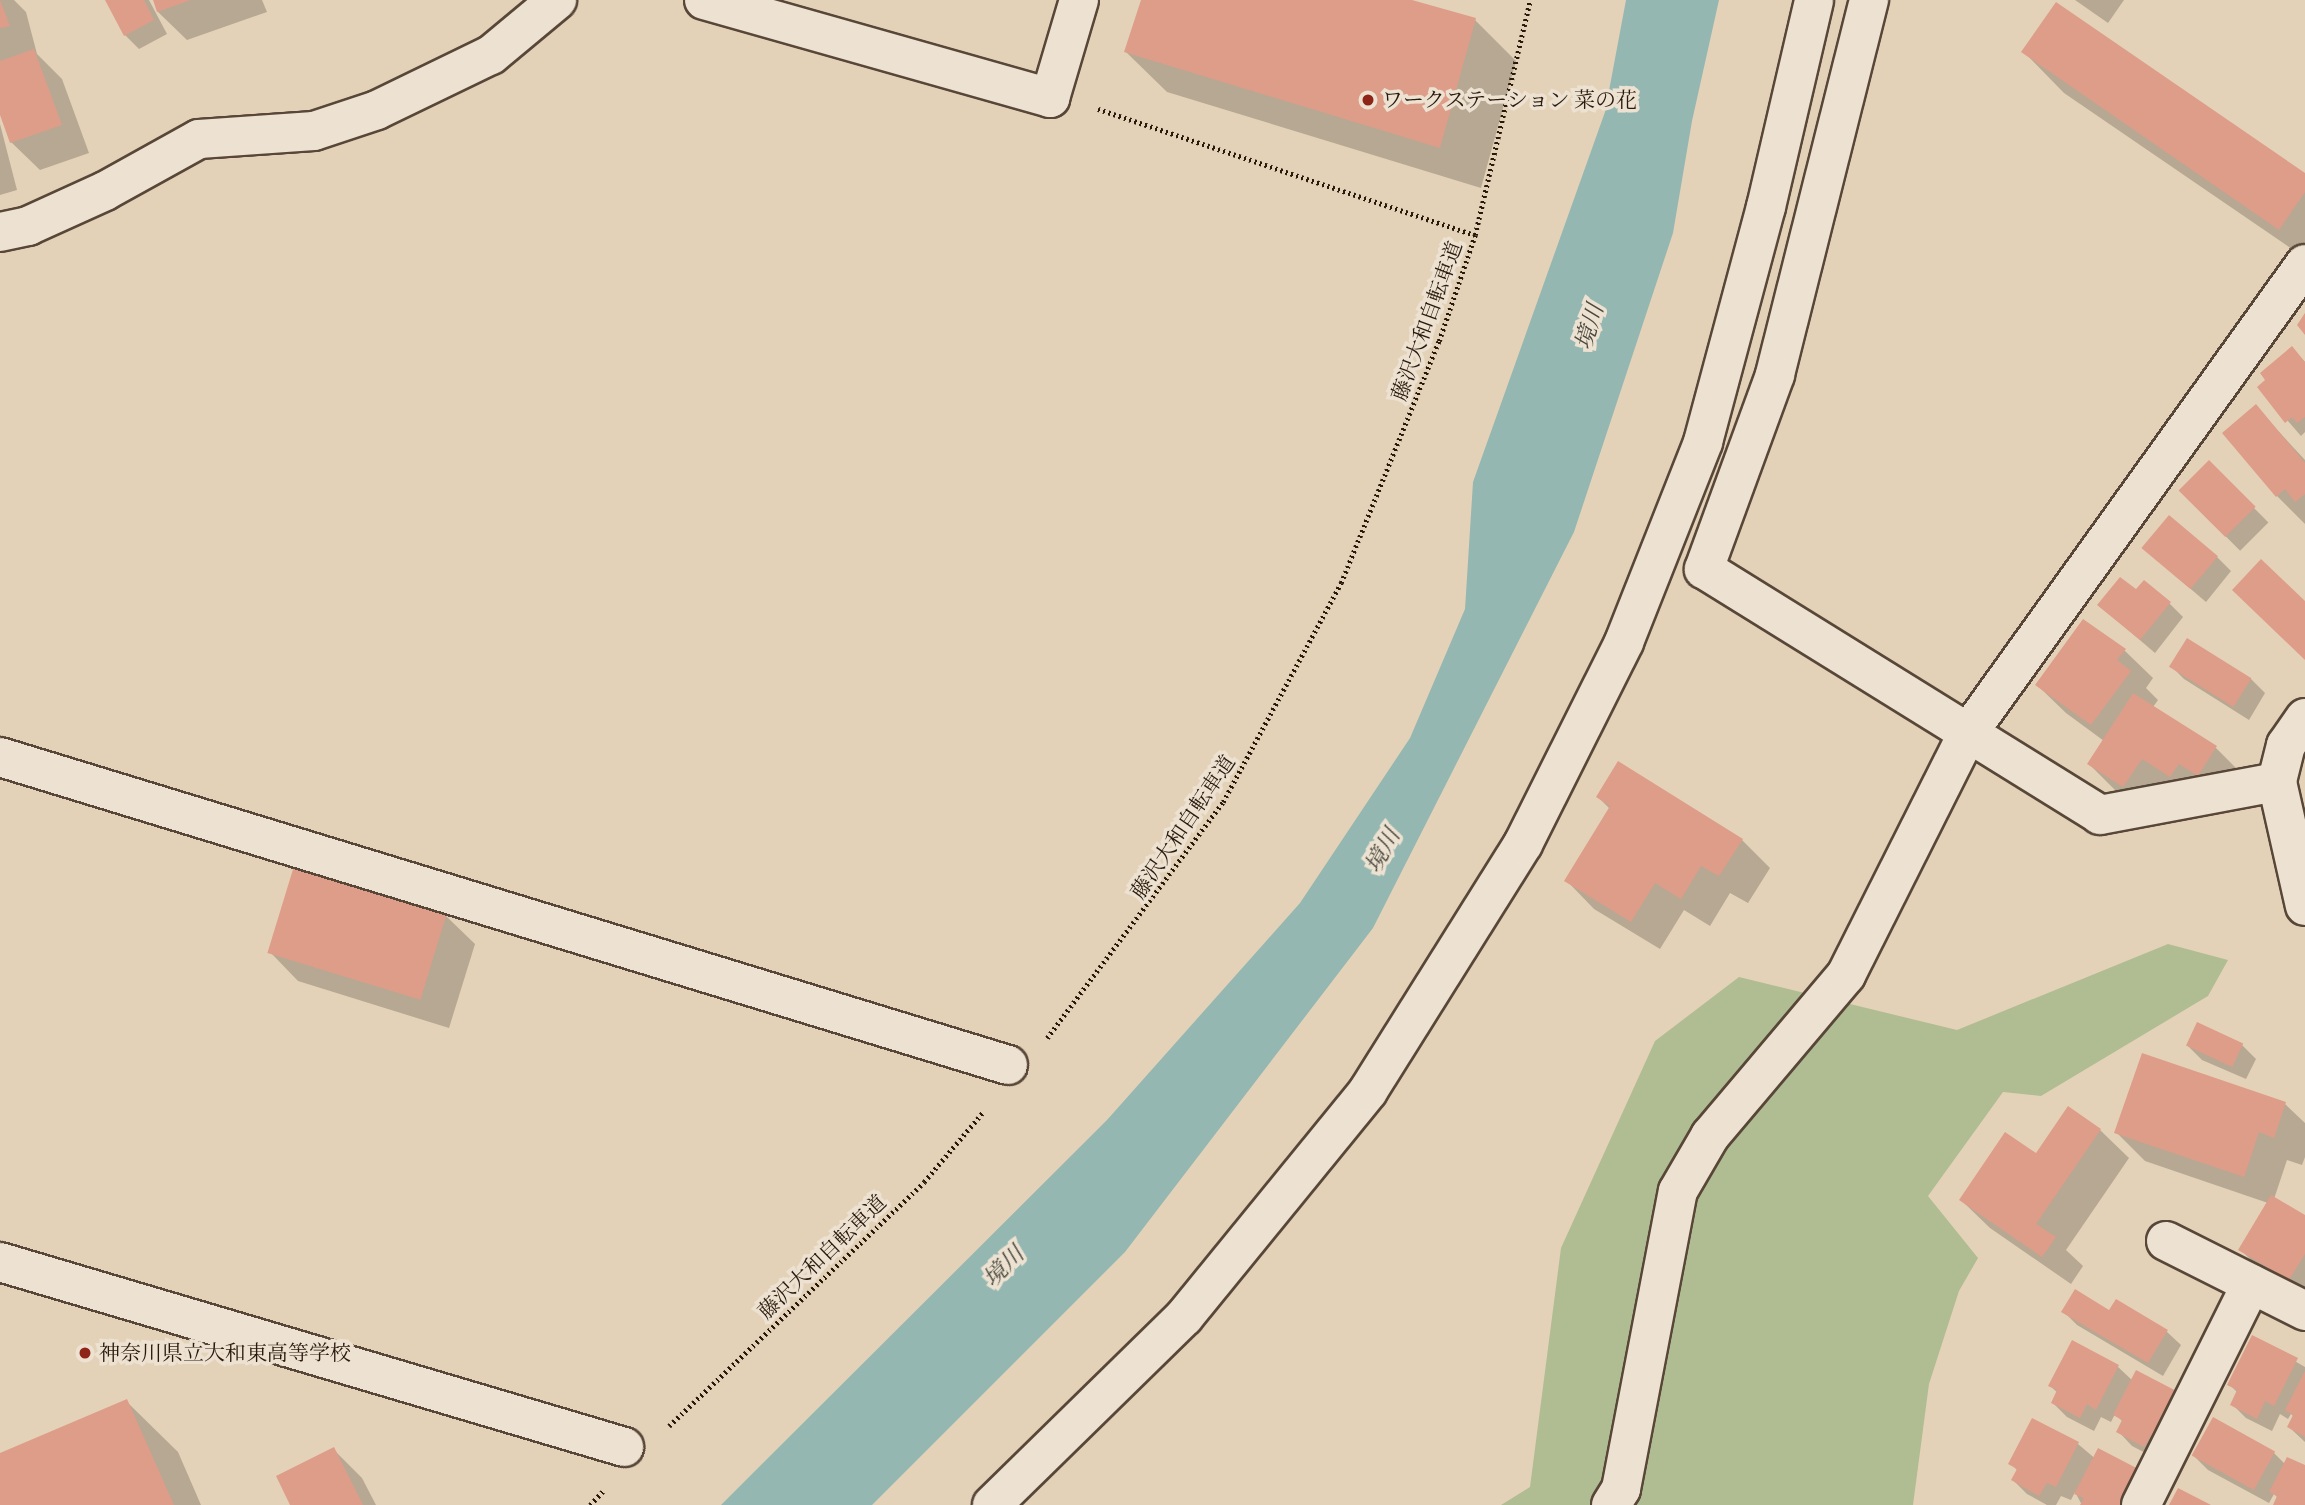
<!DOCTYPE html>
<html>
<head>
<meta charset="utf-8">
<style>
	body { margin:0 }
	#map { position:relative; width:2305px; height:1505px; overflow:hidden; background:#e4d2b8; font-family:"IM FELL French Canon","Noto Serif JP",serif }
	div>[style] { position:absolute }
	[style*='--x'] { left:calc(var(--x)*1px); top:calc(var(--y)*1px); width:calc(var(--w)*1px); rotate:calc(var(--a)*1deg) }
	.green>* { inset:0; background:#b0bd92 }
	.water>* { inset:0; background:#95b7b1 }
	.shadow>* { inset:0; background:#0003; transform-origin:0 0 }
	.building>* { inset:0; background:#de9d89; transform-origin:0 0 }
	.path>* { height:4.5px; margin-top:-2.25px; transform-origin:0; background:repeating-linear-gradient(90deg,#29190d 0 2px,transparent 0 5.5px) }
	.roads { filter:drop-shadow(2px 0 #584738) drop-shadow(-2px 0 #584738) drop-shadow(0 2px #584738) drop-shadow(0 -2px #584738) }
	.minor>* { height:38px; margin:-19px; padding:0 19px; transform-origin:19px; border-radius:19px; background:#ede2d1 }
	.dots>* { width:19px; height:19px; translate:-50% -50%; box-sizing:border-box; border:4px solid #ede2d1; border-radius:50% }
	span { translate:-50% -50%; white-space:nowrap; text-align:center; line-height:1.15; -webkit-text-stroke:7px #ede2d1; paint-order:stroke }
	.poi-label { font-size:21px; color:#29190d }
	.left { translate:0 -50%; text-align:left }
	.street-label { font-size:21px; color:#29190d }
	.water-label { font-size:23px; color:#49483e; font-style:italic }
</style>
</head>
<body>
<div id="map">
	<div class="green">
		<div style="clip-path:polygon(2168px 944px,2228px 960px,2208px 996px,2041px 1096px,2003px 1092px,1928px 1196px,1978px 1258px,1959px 1291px,1929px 1384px,1913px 1505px,1501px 1505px,1530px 1487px,1561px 1248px,1655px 1041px,1739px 977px,1957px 1030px)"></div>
	</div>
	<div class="water">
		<div style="clip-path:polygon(1626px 0,1719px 0,1692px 121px,1673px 233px,1574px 532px,1373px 928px,1125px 1252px,872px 1505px,721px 1505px,1107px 1120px,1300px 903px,1410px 738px,1465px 609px,1473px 482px,1605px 112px)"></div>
	</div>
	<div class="shadow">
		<div style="clip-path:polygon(0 0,14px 0,26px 12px,37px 54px,62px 79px,89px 153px,40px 170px,11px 142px,0 110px)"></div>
		<div style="clip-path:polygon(107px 0,149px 0,167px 34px,139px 49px,125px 35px)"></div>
		<div style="clip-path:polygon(154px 0,262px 0,267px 12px,187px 40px,158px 12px)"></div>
		<div style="clip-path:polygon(1143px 0,1405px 0,1475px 20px,1516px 61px,1481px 188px,1167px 92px,1126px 52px)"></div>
		<div style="clip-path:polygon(2075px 0,2124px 0,2108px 23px)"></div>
		<div style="clip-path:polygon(2024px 52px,2305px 175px,2305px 258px,2064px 93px)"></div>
		<div style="clip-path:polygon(0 124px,17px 190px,0 195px)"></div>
		<div style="clip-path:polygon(2292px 349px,2305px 362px,2305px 432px,2301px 436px,2259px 388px)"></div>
		<div style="clip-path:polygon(2256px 407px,2305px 460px,2305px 524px,2277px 496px)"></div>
		<div style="left:2209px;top:463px;width:84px;height:40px;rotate:45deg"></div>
		<div style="clip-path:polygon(2144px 549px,2217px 557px,2231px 571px,2206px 602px)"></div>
		<div style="clip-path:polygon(2136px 592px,2169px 603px,2183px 617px,2155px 653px,2099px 605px)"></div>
		<div style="clip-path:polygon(2124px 650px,2153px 678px,2146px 688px,2158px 700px,2153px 707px,2216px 748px,2244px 776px,2152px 814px,2117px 792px,2089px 764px,2104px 741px,2066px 713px,2037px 685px)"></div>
		<div style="clip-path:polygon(2170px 665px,2251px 679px,2265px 693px,2249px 720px,2184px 679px)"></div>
		<div style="clip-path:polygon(1598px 797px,1742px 840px,1770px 868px,1748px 903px,1730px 893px,1710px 926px,1684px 910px,1660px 949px,1594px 909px,1566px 880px,1610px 809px)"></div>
		<div style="clip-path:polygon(446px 916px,475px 944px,449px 1028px,298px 981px,270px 952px)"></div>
		<div style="clip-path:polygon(2242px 1045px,2256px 1059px,2246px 1079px,2202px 1060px,2188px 1046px)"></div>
		<div style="clip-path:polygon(2285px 1104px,2305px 1123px,2305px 1157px,2302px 1165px,2287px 1160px,2274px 1199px,2305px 1217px,2305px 1299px,2269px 1278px,2241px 1250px,2268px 1203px,2145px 1161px,2116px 1132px)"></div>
		<div style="clip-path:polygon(2100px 1130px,2129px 1158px,2066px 1250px,2083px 1266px,2071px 1284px,1990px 1228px,1961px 1200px,2037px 1156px)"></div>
		<div style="clip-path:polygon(2063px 1311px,2110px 1312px,2166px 1331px,2181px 1345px,2163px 1376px,2077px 1325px)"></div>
		<div style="clip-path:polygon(2253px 1337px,2305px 1367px,2305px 1442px,2289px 1427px,2294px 1417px,2291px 1414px,2288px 1419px,2280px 1414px,2272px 1431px,2246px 1418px,2232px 1404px,2238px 1393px,2229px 1384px)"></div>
		<div style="clip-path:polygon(2073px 1342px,2118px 1367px,2133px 1381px,2183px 1396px,2159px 1460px,2132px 1446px,2118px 1431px,2123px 1422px,2115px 1414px,2111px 1422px,2101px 1417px,2094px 1431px,2067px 1417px,2053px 1403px,2058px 1393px,2050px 1386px)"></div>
		<div style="clip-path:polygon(126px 1401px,178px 1452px,201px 1505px,0 1505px,0 1455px)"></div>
		<div style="clip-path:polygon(2032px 1421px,2078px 1444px,2150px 1505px,2082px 1505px,2075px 1492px,2071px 1500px,2061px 1496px,2056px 1505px,2047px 1505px,2027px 1494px,2013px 1480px,2018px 1471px,2010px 1463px)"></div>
		<div style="clip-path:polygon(334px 1450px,362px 1478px,376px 1505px,292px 1505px)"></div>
		<div style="clip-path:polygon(2274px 1453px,2285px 1464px,2305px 1467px,2305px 1505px,2275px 1505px,2278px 1498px,2274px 1494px,2269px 1503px,2208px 1470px,2194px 1456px)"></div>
	</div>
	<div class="building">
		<div style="clip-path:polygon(0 0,10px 26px,0 28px)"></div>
		<div style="clip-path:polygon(105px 0,144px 0,154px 20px,124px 36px)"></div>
		<div style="clip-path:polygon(153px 0,191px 0,157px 12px)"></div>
		<div style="clip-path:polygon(1141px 0,1412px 0,1476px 18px,1440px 148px,1124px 52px)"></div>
		<div style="clip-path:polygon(2056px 2px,2305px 173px,2305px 192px,2279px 230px,2021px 52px)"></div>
		<div style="clip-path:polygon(34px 49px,62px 125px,10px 143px,0 115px,0 61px)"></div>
		<div style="clip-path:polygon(2305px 313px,2305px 335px,2297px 325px)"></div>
		<div style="clip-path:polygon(2292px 346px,2305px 362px,2305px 417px,2297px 423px,2292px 417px,2285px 423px,2257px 387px,2265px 380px,2260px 373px)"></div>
		<div style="clip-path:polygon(2256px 404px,2305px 463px,2305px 494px,2295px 502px,2285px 489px,2276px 497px,2222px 433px)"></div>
		<div style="left:2209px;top:460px;width:66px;height:43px;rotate:45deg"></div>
		<div style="left:2169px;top:515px;width:64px;height:43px;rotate:40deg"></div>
		<div style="clip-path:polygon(2261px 559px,2305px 601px,2305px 660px,2232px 590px)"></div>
		<div style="clip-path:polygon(2120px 577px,2136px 589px,2144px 580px,2171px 602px,2140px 640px,2097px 605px)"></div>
		<div style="clip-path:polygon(2083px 619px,2126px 649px,2117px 660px,2131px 671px,2091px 725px,2035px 685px)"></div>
		<div style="left:2187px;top:638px;width:76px;height:34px;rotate:32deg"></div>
		<div style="clip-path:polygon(2133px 693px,2217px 746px,2198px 776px,2179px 764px,2170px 777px,2142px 759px,2123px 787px,2087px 764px)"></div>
		<div style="clip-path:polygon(1618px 761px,1743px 839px,1719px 876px,1701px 866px,1681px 899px,1655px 883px,1631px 922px,1564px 881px,1610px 806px,1596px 797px)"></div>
		<div style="left:294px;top:866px;width:160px;height:91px;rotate:17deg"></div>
		<div style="left:2197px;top:1022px;width:51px;height:26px;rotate:25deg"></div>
		<div style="clip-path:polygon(2142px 1053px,2286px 1102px,2274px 1138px,2259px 1132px,2244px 1177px,2114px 1133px)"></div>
		<div style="clip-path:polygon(2068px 1106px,2101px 1129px,2036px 1224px,2056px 1237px,2042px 1257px,1959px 1200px,2005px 1132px,2036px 1153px)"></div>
		<div style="clip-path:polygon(2271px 1195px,2305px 1215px,2305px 1254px,2289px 1280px,2238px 1250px)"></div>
		<div style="clip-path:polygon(2075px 1289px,2109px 1310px,2116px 1299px,2168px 1330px,2148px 1363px,2061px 1312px)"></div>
		<div style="clip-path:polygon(2252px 1335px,2298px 1358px,2274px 1406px,2265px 1401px,2257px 1419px,2230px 1405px,2237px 1390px,2227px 1385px)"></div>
		<div style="clip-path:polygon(2072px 1340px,2119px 1365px,2096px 1410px,2087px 1404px,2080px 1418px,2051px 1403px,2057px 1390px,2048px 1386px)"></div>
		<div style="clip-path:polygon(2136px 1370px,2184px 1395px,2161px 1438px,2152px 1434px,2144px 1447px,2116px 1432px,2122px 1420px,2113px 1415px)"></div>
		<div style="clip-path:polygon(2305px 1371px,2305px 1437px,2287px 1427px,2293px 1415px,2285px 1410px)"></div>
		<div style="clip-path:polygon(127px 1399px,174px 1505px,0 1505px,0 1453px)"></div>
		<div style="left:2213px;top:1417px;width:71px;height:44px;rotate:29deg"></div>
		<div style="clip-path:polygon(2032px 1418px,2079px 1442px,2056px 1487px,2047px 1483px,2039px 1496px,2011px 1480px,2017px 1469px,2008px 1464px)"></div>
		<div style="clip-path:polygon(334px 1447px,363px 1505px,290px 1505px,276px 1476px)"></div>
		<div style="clip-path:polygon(2098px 1448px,2146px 1473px,2129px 1505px,2080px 1505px,2084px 1498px,2074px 1494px)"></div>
		<div style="clip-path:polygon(2287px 1457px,2305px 1465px,2305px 1505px,2273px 1505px,2277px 1496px,2269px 1492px)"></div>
		<div style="clip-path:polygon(2178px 1488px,2211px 1505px,2169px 1505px)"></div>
	</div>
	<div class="path">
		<div style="--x:1098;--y:109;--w:397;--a:18.5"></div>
		<div style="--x:1047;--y:1038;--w:294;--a:-53.3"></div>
		<div style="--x:1223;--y:802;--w:249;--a:-61.7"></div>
		<div style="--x:1341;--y:583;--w:261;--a:-68"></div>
		<div style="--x:1439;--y:341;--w:112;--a:-71.2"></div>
		<div style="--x:1475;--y:235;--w:241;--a:-76.8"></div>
		<div style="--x:669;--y:1426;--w:353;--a:-43.7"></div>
		<div style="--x:924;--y:1182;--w:93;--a:-49.8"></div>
		<div style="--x:590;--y:1505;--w:19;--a:-47"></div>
	</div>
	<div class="roads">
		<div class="minor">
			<div style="--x:704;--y:0;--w:360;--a:15.8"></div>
			<div style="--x:1050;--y:98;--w:102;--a:-73.5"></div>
			<div style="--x:1869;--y:0;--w:387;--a:104.1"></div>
			<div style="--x:1775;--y:375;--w:207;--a:110.1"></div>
			<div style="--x:1704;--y:569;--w:466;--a:31.8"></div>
			<div style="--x:2100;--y:815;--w:180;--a:-10.6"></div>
			<div style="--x:0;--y:232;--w:29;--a:-12"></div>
			<div style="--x:28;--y:226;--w:85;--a:-24.4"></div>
			<div style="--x:105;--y:191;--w:107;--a:-29"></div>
			<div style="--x:199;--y:139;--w:115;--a:-4"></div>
			<div style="--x:314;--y:131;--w:66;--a:-18.4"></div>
			<div style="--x:377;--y:110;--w:127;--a:-25.8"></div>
			<div style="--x:491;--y:55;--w:86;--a:-39.8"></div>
			<div style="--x:2305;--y:718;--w:33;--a:125"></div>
			<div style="--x:2286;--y:745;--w:38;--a:104"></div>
			<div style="--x:2277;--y:782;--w:127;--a:77.3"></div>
			<div style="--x:0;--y:757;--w:1054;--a:16.99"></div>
			<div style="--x:2166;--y:1241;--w:156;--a:26.7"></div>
			<div style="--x:0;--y:1262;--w:651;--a:16.51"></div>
			<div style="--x:992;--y:1505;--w:269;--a:-44.4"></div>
			<div style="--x:1184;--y:1317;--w:291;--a:-50.8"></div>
			<div style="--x:1368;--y:1091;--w:292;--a:-57.9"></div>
			<div style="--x:1523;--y:844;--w:226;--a:-63.4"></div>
			<div style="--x:1624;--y:642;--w:215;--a:-68.4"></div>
			<div style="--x:1703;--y:442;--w:243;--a:-75"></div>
			<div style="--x:1766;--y:207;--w:212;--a:-76.9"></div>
			<div style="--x:1611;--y:1505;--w:19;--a:-58"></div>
			<div style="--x:1621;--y:1489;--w:303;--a:-79.2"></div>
			<div style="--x:1678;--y:1191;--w:64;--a:-59.8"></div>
			<div style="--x:1710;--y:1136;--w:211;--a:-49.8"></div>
			<div style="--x:1846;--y:975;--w:267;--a:-63.3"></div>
			<div style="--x:1966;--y:736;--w:581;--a:-54.31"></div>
			<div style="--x:2141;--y:1505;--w:247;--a:-63.5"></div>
		</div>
	</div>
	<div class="dots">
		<div style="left:1368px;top:100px;background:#8f2418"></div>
		<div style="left:85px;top:1353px;background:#8f2418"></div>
	</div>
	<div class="poi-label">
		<span class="left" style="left:1382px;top:100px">ワークステーション 菜の花</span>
		<span class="left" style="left:99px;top:1353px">神奈川県立大和東高等学校</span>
	</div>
	<div class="street-label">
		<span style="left:1427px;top:321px;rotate:-70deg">藤沢大和自転車道</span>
		<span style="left:1183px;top:827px;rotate:-56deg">藤沢大和自転車道</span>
		<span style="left:822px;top:1257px;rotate:-44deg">藤沢大和自転車道</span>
	</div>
	<div class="water-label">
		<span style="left:1590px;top:327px;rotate:-73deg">境川</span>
		<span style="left:1383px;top:851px;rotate:-61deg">境川</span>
		<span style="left:1004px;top:1267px;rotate:-45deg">境川</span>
	</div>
</div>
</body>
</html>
